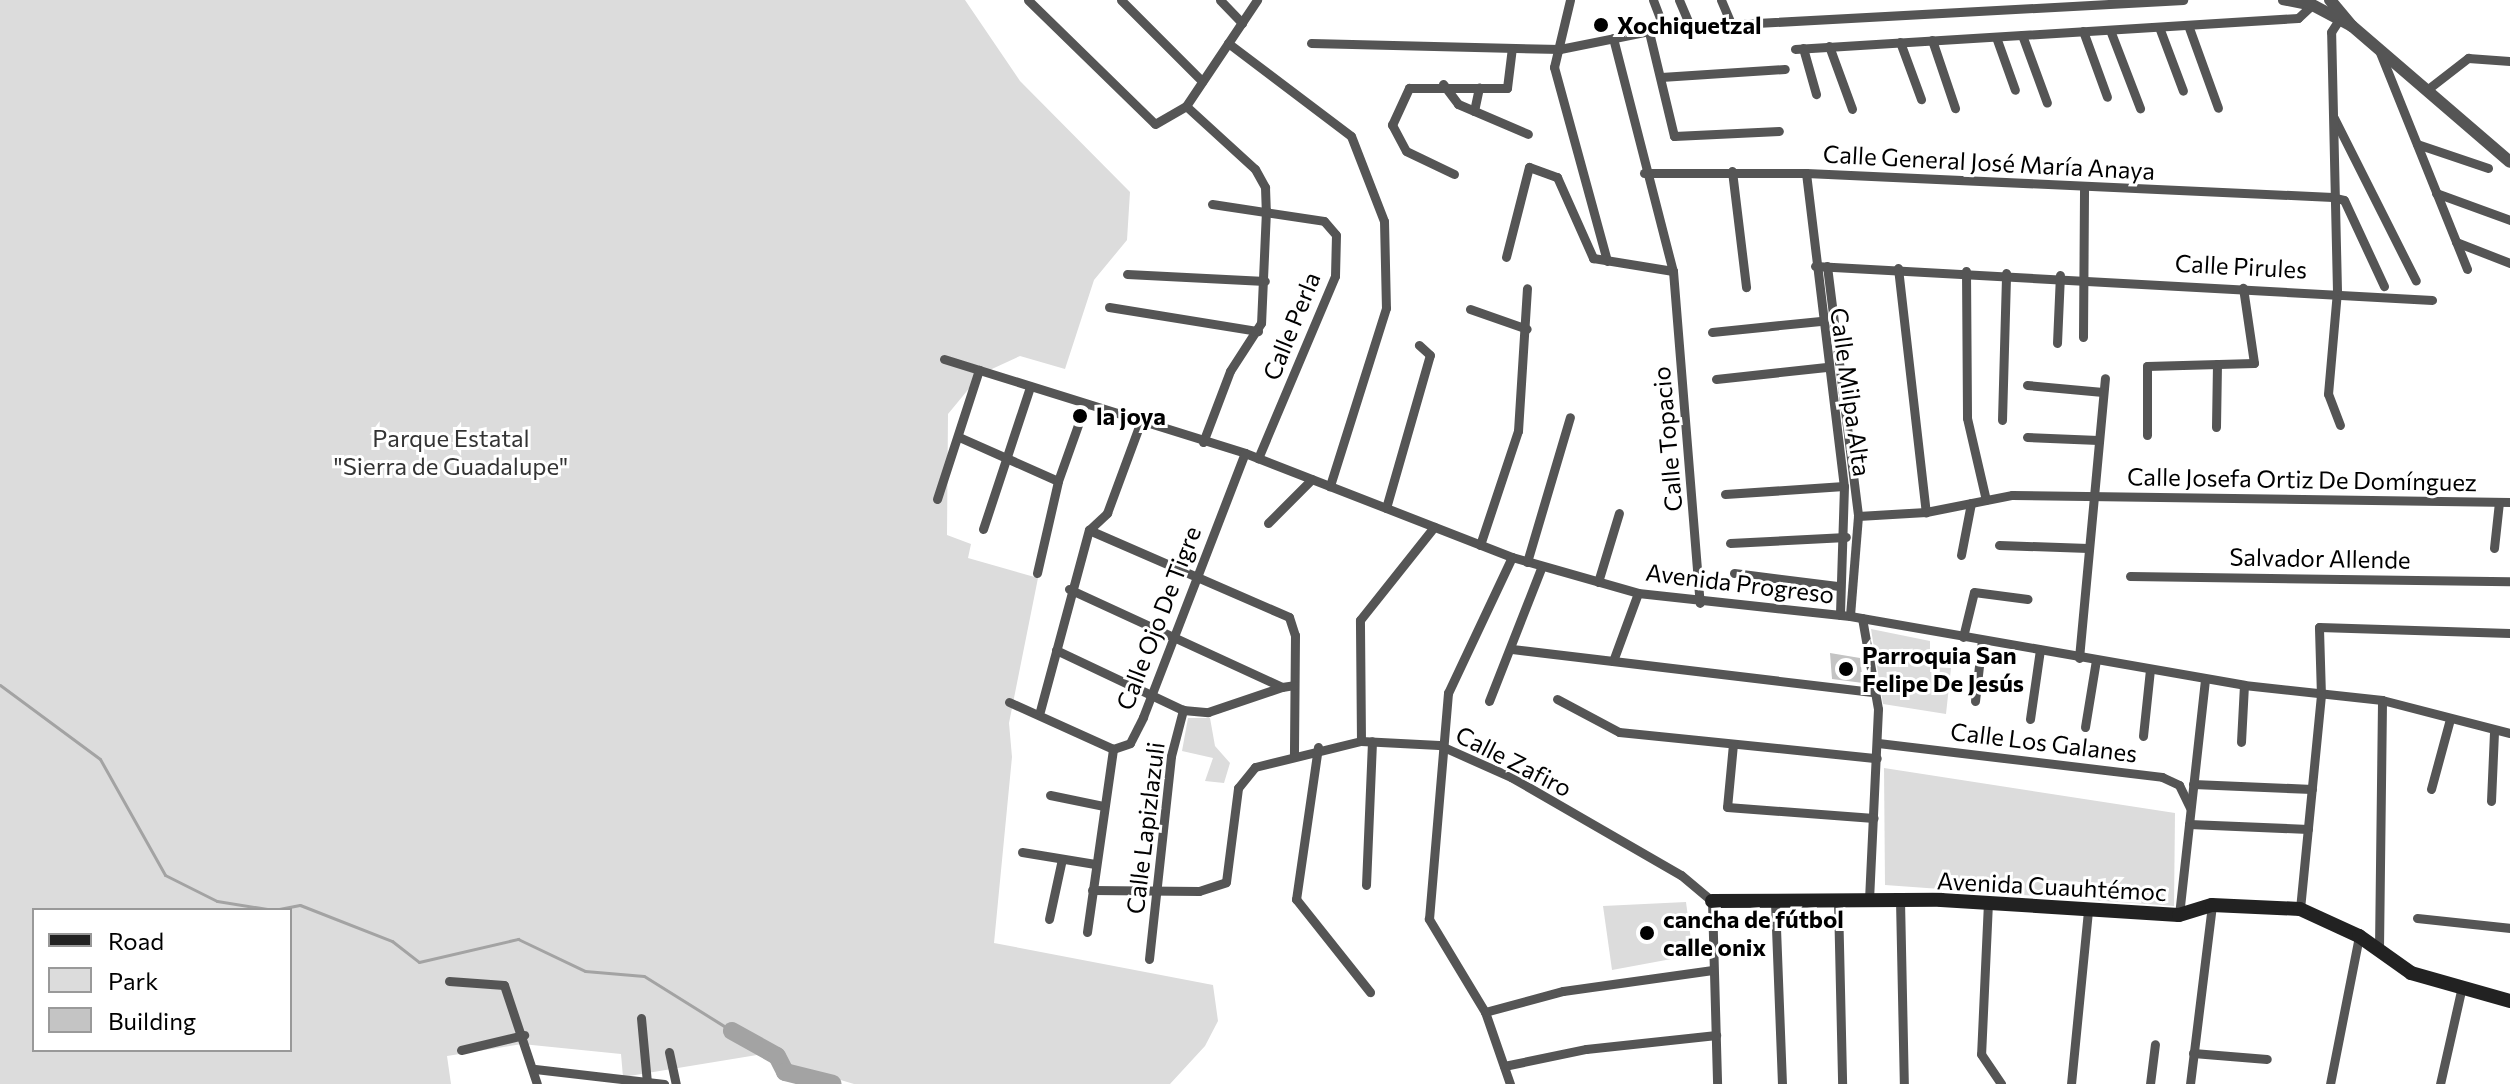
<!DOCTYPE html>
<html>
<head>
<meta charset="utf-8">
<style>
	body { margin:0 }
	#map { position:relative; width:2510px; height:1084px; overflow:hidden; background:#fff; font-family:Commissioner,sans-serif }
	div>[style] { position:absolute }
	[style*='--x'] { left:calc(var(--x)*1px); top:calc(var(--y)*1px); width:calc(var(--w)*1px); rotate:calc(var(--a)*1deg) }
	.green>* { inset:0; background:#dcdcdc }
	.stream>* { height:3px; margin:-1.5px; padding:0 1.5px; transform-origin:1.5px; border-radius:1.5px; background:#a3a3a3 }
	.river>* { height:18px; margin:-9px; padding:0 9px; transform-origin:9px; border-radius:9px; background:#a3a3a3 }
	.building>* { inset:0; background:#c4c4c4 }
	.minor>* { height:9px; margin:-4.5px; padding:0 4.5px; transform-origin:4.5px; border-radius:4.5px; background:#555 }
	.tertiary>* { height:12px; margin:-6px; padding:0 6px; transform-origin:6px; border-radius:6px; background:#555 }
	.secondary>* { height:14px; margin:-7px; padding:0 7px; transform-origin:7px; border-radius:7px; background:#222 }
	.dots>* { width:22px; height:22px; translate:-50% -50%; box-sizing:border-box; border:4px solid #fff; border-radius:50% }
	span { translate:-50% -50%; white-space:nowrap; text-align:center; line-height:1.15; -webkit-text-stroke:6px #fff; paint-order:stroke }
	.poi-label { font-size:24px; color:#000; font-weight:700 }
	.left { translate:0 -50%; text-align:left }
	.street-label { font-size:24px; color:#000 }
	.park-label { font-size:24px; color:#333 }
	.legend { position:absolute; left:32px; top:908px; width:260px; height:144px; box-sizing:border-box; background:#fff; border:2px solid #999; margin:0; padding:10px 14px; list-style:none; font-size:24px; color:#000 }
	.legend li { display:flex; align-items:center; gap:16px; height:40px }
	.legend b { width:40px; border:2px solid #999 }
</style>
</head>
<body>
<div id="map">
	<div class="green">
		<div style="clip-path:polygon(evenodd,0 0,965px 0,1020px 81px,1130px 192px,1127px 240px,1094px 280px,1065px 369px,1020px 356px,981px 374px,948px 414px,947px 535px,971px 544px,968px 558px,1038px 578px,1009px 723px,1012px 757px,994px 943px,1213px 985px,1218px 1021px,1205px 1046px,1170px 1084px,854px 1084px,757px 1055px,623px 1077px,621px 1054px,522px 1044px,447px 1056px,451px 1084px,0 1084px,0 0,34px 910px,290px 910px,290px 1050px,34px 1050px,34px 910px)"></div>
		<div style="clip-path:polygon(1871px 629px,1930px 641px,1930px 667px,1951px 668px,1946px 714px,1883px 704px)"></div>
		<div style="clip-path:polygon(1188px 718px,1210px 718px,1215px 746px,1230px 763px,1224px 783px,1205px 781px,1213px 758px,1182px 751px)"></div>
		<div style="clip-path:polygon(1884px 768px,2175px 813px,2174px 906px,1885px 885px)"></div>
		<div style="clip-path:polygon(1686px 902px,1693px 955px,1612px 970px,1603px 906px)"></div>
	</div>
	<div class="stream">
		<div style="--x:0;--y:685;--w:124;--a:36.5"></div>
		<div style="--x:100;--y:759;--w:133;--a:60.7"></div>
		<div style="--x:165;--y:875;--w:58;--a:26.6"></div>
		<div style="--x:217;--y:901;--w:57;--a:9.1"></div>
		<div style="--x:274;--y:910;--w:26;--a:-11"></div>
		<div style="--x:300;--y:905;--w:99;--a:21.4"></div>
		<div style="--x:392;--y:941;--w:34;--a:38"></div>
		<div style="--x:419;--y:962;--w:102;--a:-13.1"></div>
		<div style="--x:518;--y:939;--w:74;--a:25.5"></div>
		<div style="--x:585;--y:971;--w:59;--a:4.8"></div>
		<div style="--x:644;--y:976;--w:104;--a:32"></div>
	</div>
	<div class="river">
		<div style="--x:732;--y:1031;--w:51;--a:29.1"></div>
		<div style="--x:777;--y:1056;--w:18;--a:63"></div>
		<div style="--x:785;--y:1072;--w:49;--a:14"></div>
	</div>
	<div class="building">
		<div style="clip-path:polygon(1830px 653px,1860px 658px,1863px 683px,1832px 679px)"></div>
	</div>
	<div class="minor">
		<div style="--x:1028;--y:0;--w:177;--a:44.3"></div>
		<div style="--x:1155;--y:124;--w:36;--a:-30"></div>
		<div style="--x:1186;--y:106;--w:128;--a:-56.2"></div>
		<div style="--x:1121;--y:0;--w:115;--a:45"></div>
		<div style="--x:1220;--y:0;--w:32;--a:46"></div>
		<div style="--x:1570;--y:0;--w:69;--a:103.4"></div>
		<div style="--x:1554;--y:67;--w:201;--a:74.7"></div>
		<div style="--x:1653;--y:0;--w:30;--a:69"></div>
		<div style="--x:1679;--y:0;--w:28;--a:67"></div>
		<div style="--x:1721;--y:0;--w:26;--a:67"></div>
		<div style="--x:2282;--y:0;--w:26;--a:11"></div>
		<div style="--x:2188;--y:25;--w:88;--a:70.1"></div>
		<div style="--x:2159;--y:27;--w:68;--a:69.4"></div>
		<div style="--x:2110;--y:30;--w:84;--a:69"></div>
		<div style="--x:2083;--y:31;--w:70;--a:70"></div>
		<div style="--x:1649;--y:32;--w:107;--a:76.5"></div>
		<div style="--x:1674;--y:136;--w:105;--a:-2.7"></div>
		<div style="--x:2022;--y:35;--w:72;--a:69.8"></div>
		<div style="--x:1996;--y:37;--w:56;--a:70.3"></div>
		<div style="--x:1613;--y:38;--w:241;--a:75.6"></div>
		<div style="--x:1673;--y:271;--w:333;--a:85.4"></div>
		<div style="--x:1932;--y:40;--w:72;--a:71.3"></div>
		<div style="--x:1900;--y:42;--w:61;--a:69.8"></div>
		<div style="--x:1228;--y:43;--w:154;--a:37.1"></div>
		<div style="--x:1351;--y:136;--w:91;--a:68.8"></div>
		<div style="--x:1384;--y:221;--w:87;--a:88.7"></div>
		<div style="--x:1386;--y:308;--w:187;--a:107.5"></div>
		<div style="--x:1311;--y:43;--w:249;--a:1.4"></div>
		<div style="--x:1560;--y:49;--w:106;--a:-11.4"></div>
		<div style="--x:1664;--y:28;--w:520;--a:-3.09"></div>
		<div style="--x:1829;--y:46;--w:67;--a:69.9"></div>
		<div style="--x:1803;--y:48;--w:48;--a:74.2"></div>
		<div style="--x:1795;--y:49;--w:504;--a:-3.53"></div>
		<div style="--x:2298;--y:18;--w:18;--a:-43"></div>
		<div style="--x:2379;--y:50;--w:236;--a:68.1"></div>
		<div style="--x:1661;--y:77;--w:124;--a:-3.7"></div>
		<div style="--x:1443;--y:84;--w:25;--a:53"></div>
		<div style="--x:1458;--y:104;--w:76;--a:23.2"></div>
		<div style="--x:2428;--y:89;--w:51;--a:-37.8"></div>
		<div style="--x:2468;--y:58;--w:42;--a:4.1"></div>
		<div style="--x:1186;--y:106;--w:93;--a:42.4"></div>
		<div style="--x:1255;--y:169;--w:21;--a:61"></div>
		<div style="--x:1265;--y:187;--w:23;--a:88"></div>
		<div style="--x:1266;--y:210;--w:113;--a:92.5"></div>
		<div style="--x:1261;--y:323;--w:57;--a:122.9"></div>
		<div style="--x:1230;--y:371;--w:76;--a:110.8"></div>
		<div style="--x:1474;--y:111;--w:24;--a:-78"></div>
		<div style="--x:2334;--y:118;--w:182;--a:63.3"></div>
		<div style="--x:2417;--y:144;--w:75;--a:18.7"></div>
		<div style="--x:1732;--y:171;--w:117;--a:83.1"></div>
		<div style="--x:1644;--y:173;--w:162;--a:0"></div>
		<div style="--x:1806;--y:173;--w:527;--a:2.61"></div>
		<div style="--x:2332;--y:197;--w:12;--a:14"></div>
		<div style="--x:2344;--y:200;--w:95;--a:65.1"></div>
		<div style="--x:1806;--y:173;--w:315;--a:83.1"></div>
		<div style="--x:1844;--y:486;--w:129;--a:91.8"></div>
		<div style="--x:1454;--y:174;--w:53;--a:-154.4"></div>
		<div style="--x:1406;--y:151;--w:30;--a:-118"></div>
		<div style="--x:1392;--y:125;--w:41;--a:-65.3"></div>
		<div style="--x:1409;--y:88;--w:98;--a:0"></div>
		<div style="--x:1507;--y:88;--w:38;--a:-83"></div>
		<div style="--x:2436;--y:193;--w:79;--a:20"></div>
		<div style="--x:1212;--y:204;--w:113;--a:8.6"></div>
		<div style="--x:1324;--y:221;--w:18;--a:49"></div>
		<div style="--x:1336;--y:235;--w:41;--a:91.4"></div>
		<div style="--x:1335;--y:276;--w:198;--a:112.9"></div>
		<div style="--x:2456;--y:242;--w:58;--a:21.3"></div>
		<div style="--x:1506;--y:257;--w:93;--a:-75.7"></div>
		<div style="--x:1529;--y:167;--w:30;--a:20"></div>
		<div style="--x:1557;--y:177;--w:89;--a:66"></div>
		<div style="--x:1593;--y:258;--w:81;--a:9.2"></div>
		<div style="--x:1815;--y:266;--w:618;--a:3.15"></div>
		<div style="--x:1827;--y:266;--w:252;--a:82.9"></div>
		<div style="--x:1858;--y:516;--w:100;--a:94.6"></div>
		<div style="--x:1898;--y:268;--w:246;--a:83.5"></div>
		<div style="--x:1966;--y:271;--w:147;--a:89.6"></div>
		<div style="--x:1967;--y:418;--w:84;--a:77"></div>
		<div style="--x:1127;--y:274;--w:138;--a:2.9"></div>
		<div style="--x:1109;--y:307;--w:151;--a:9.2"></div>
		<div style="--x:1470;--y:309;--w:60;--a:19.3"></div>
		<div style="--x:1712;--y:332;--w:109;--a:-5.8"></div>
		<div style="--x:2083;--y:337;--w:149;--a:-89.6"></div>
		<div style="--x:2057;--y:343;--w:68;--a:-87.5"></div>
		<div style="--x:944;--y:359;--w:315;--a:17.3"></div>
		<div style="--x:1245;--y:453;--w:287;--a:21.3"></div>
		<div style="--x:1512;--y:557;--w:131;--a:15.9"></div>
		<div style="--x:1638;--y:593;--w:213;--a:6.2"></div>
		<div style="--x:1850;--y:616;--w:400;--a:9.9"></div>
		<div style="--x:2244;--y:685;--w:139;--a:6.2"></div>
		<div style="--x:2382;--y:700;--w:132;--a:14.5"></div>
		<div style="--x:1716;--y:379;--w:111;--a:-6.2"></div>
		<div style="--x:2027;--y:385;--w:76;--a:5.3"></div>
		<div style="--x:2002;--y:420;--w:147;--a:-88.4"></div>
		<div style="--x:2340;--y:425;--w:33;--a:-111"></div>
		<div style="--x:2328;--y:394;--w:103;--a:-85"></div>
		<div style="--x:2337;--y:291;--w:259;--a:-91.3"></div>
		<div style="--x:2331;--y:32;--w:20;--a:-57"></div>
		<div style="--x:2216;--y:427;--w:63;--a:-89.1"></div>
		<div style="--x:2147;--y:435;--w:69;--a:-90"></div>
		<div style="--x:2147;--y:366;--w:107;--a:-1.6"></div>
		<div style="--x:2254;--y:363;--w:76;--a:-98.3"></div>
		<div style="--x:959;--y:437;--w:108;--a:24"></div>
		<div style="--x:2027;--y:437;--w:71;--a:2.4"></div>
		<div style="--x:1725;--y:494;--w:119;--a:-3.8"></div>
		<div style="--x:937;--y:499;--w:136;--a:-72"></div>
		<div style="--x:1386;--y:508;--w:159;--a:-74"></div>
		<div style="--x:1430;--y:355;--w:15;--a:-138"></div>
		<div style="--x:1858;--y:516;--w:68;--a:-3.4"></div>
		<div style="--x:1926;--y:512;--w:88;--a:-11.2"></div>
		<div style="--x:2012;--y:495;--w:498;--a:0.8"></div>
		<div style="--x:1268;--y:523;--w:62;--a:-45"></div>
		<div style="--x:983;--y:529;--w:150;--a:-71.7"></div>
		<div style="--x:1089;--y:530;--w:218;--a:23.5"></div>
		<div style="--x:1289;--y:617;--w:19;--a:72"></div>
		<div style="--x:1295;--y:635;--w:120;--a:90.5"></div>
		<div style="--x:1730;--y:543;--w:116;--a:-3"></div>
		<div style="--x:1480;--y:545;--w:120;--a:-71.6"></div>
		<div style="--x:1518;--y:431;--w:143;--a:-86.4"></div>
		<div style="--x:1999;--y:545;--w:89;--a:1.9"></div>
		<div style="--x:2494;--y:548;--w:46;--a:-83.8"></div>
		<div style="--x:1961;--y:555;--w:53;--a:-79.1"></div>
		<div style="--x:1527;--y:562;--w:151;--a:-73.5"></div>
		<div style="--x:1037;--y:573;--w:94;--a:-77.1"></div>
		<div style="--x:1058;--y:481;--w:81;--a:-70.4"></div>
		<div style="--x:1734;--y:573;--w:106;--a:7.1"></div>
		<div style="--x:2130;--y:576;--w:380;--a:0.8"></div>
		<div style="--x:1598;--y:582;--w:72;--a:-73.1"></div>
		<div style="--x:1069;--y:589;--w:234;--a:24.7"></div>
		<div style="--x:1282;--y:687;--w:12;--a:-9"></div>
		<div style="--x:1862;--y:618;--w:92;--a:80"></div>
		<div style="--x:1878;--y:709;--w:192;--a:92.7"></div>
		<div style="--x:1963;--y:637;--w:46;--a:-76.3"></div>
		<div style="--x:1974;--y:592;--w:54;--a:7.4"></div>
		<div style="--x:1512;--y:649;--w:365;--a:6.8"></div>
		<div style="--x:1056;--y:650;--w:140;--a:25.3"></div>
		<div style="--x:1183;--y:710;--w:25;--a:5"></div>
		<div style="--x:1208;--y:712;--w:78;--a:-18.7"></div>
		<div style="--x:2079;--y:658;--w:281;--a:-84.7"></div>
		<div style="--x:1613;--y:661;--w:72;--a:-69.8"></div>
		<div style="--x:1557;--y:699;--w:70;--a:28"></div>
		<div style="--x:1619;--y:732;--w:259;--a:5.8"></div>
		<div style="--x:1489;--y:701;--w:145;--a:-68.6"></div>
		<div style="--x:1975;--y:701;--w:61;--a:-83.5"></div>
		<div style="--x:1009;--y:702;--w:114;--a:24.3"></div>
		<div style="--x:1040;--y:711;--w:188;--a:-74.9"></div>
		<div style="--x:1089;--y:530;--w:25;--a:-43"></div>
		<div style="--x:1107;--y:513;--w:95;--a:-69.7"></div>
		<div style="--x:2030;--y:719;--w:70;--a:-81.8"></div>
		<div style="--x:2085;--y:727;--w:68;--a:-80.7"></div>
		<div style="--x:2143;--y:736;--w:67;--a:-84"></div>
		<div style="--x:1361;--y:741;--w:121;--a:-90.5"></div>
		<div style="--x:1360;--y:620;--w:119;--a:-51.5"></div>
		<div style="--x:2241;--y:742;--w:57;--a:-87"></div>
		<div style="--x:1878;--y:743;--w:286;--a:6.8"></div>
		<div style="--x:2162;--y:777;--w:19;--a:25"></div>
		<div style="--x:2179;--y:785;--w:25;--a:64"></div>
		<div style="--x:1733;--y:744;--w:63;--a:95.4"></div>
		<div style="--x:1727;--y:807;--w:147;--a:4.3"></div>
		<div style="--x:1318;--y:747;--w:154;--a:98.2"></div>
		<div style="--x:1296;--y:899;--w:119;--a:51.5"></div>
		<div style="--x:1113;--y:749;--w:18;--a:-19"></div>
		<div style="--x:1130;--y:743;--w:29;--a:-63"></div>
		<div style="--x:1143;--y:717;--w:283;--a:-68.9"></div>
		<div style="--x:2193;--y:784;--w:119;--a:2.4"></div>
		<div style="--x:2431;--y:789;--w:73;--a:-74.8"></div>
		<div style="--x:1050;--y:795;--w:54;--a:11.7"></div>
		<div style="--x:2491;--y:801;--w:69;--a:-87.5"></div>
		<div style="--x:2189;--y:824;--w:119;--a:2.4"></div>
		<div style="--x:1022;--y:852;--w:74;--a:9.3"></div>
		<div style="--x:1366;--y:885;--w:144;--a:-87.6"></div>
		<div style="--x:1092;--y:890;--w:107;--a:0.5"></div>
		<div style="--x:1199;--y:891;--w:28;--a:-18"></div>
		<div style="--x:1226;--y:882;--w:95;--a:-82.7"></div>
		<div style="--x:1238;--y:788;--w:27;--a:-51"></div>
		<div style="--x:1255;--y:767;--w:109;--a:-13.8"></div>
		<div style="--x:1361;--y:741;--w:78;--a:2.9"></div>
		<div style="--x:1439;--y:745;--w:79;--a:24"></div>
		<div style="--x:1511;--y:777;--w:196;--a:30"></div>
		<div style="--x:1681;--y:875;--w:40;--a:40"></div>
		<div style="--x:1712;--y:901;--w:183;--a:88.4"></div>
		<div style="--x:1900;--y:900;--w:184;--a:88.8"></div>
		<div style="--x:1838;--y:901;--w:183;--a:88.7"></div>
		<div style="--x:1775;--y:902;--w:182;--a:87.8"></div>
		<div style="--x:1988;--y:902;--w:152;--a:92.6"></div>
		<div style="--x:1981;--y:1054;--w:36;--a:56"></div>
		<div style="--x:2300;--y:909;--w:214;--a:-84.4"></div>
		<div style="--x:2321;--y:696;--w:69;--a:-91.7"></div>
		<div style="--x:2319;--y:627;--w:191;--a:1.8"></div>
		<div style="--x:2179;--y:915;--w:237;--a:-83.7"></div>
		<div style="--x:2417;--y:918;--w:94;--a:6.1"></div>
		<div style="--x:1049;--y:919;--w:61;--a:-77.8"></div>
		<div style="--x:1087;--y:932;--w:185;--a:-81.9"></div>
		<div style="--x:2379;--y:948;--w:248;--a:-89.3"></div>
		<div style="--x:1149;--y:959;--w:204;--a:-83.8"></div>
		<div style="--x:1171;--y:756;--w:48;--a:-75.4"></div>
		<div style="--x:449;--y:981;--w:55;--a:4.2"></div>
		<div style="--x:504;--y:985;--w:104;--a:71.6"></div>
		<div style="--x:1485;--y:1012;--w:81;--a:-15.1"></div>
		<div style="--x:1563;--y:991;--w:151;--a:-8"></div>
		<div style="--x:641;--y:1018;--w:65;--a:84.7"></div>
		<div style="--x:461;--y:1050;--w:65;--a:-13.4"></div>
		<div style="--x:669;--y:1052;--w:33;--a:78"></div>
		<div style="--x:2193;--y:1053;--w:74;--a:4.6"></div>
		<div style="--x:1504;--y:1066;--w:84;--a:-11.7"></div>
		<div style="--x:1586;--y:1049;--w:131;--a:-6.1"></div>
		<div style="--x:535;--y:1069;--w:130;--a:6.6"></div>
		<div style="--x:1510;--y:1084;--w:76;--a:-109.1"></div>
		<div style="--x:1485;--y:1012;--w:109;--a:-121.1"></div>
		<div style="--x:1429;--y:919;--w:227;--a:-85.2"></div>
		<div style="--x:1448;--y:693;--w:150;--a:-64.8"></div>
		<div style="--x:2071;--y:1084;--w:175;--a:-84.4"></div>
		<div style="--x:2150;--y:1084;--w:40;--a:-82.9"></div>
		<div style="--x:2190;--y:1084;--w:180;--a:-83"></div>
		<div style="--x:2330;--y:1084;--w:151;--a:-78.9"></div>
		<div style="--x:2440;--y:1084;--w:95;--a:-77.3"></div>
	</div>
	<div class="tertiary">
		<div style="--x:2303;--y:0;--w:55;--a:28"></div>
		<div style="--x:2352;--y:26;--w:208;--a:40.7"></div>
		<div style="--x:2330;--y:0;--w:34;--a:50"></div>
	</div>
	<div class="secondary">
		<div style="--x:1712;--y:901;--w:229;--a:-0.3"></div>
		<div style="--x:1941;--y:900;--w:238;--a:3.6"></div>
		<div style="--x:2179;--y:915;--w:34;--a:-17"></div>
		<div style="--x:2212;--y:905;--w:88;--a:2.6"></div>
		<div style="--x:2300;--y:909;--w:65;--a:24.6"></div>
		<div style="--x:2359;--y:936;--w:64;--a:35.4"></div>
		<div style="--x:2411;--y:973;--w:103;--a:15.8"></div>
	</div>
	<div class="dots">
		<div style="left:1601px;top:25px;background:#000"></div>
		<div style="left:1080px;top:416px;background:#000"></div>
		<div style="left:1846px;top:669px;background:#000"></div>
		<div style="left:1647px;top:933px;background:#000"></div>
	</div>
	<div class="poi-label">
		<span class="left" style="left:1617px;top:25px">Xochiquetzal</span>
		<span class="left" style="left:1096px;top:416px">la joya</span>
		<span class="left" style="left:1862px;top:669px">Parroquia San<br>Felipe De Jesús</span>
		<span class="left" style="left:1663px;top:933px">cancha de fútbol<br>calle onix</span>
	</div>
	<div class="street-label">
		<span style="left:1989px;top:162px;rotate:3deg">Calle General José María Anaya</span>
		<span style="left:2241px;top:266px;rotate:3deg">Calle Pirules</span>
		<span style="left:1291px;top:326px;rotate:-68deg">Calle Perla</span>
		<span style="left:1851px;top:392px;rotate:82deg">Calle Milpa Alta</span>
		<span style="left:1667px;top:439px;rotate:-95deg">Calle Topacio</span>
		<span style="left:2302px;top:479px;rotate:1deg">Calle Josefa Ortiz De Domínguez</span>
		<span style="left:2320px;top:558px;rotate:1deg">Salvador Allende</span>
		<span style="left:1740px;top:583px;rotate:7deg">Avenida Progreso</span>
		<span style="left:1158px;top:618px;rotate:-69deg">Calle Ojo De Tigre</span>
		<span style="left:2044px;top:742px;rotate:7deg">Calle Los Galanes</span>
		<span style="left:1514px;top:761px;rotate:27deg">Calle Zafiro</span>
		<span style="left:1145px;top:828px;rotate:-83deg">Calle Lapizlazuli</span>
		<span style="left:2052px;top:886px;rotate:3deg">Avenida Cuauhtémoc</span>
	</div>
	<div class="park-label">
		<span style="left:451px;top:452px">Parque Estatal<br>"Sierra de Guadalupe"</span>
	</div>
	<ul class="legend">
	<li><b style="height:10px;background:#222"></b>Road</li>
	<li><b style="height:22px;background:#dcdcdc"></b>Park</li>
	<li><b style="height:22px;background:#c4c4c4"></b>Building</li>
	</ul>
</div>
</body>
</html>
